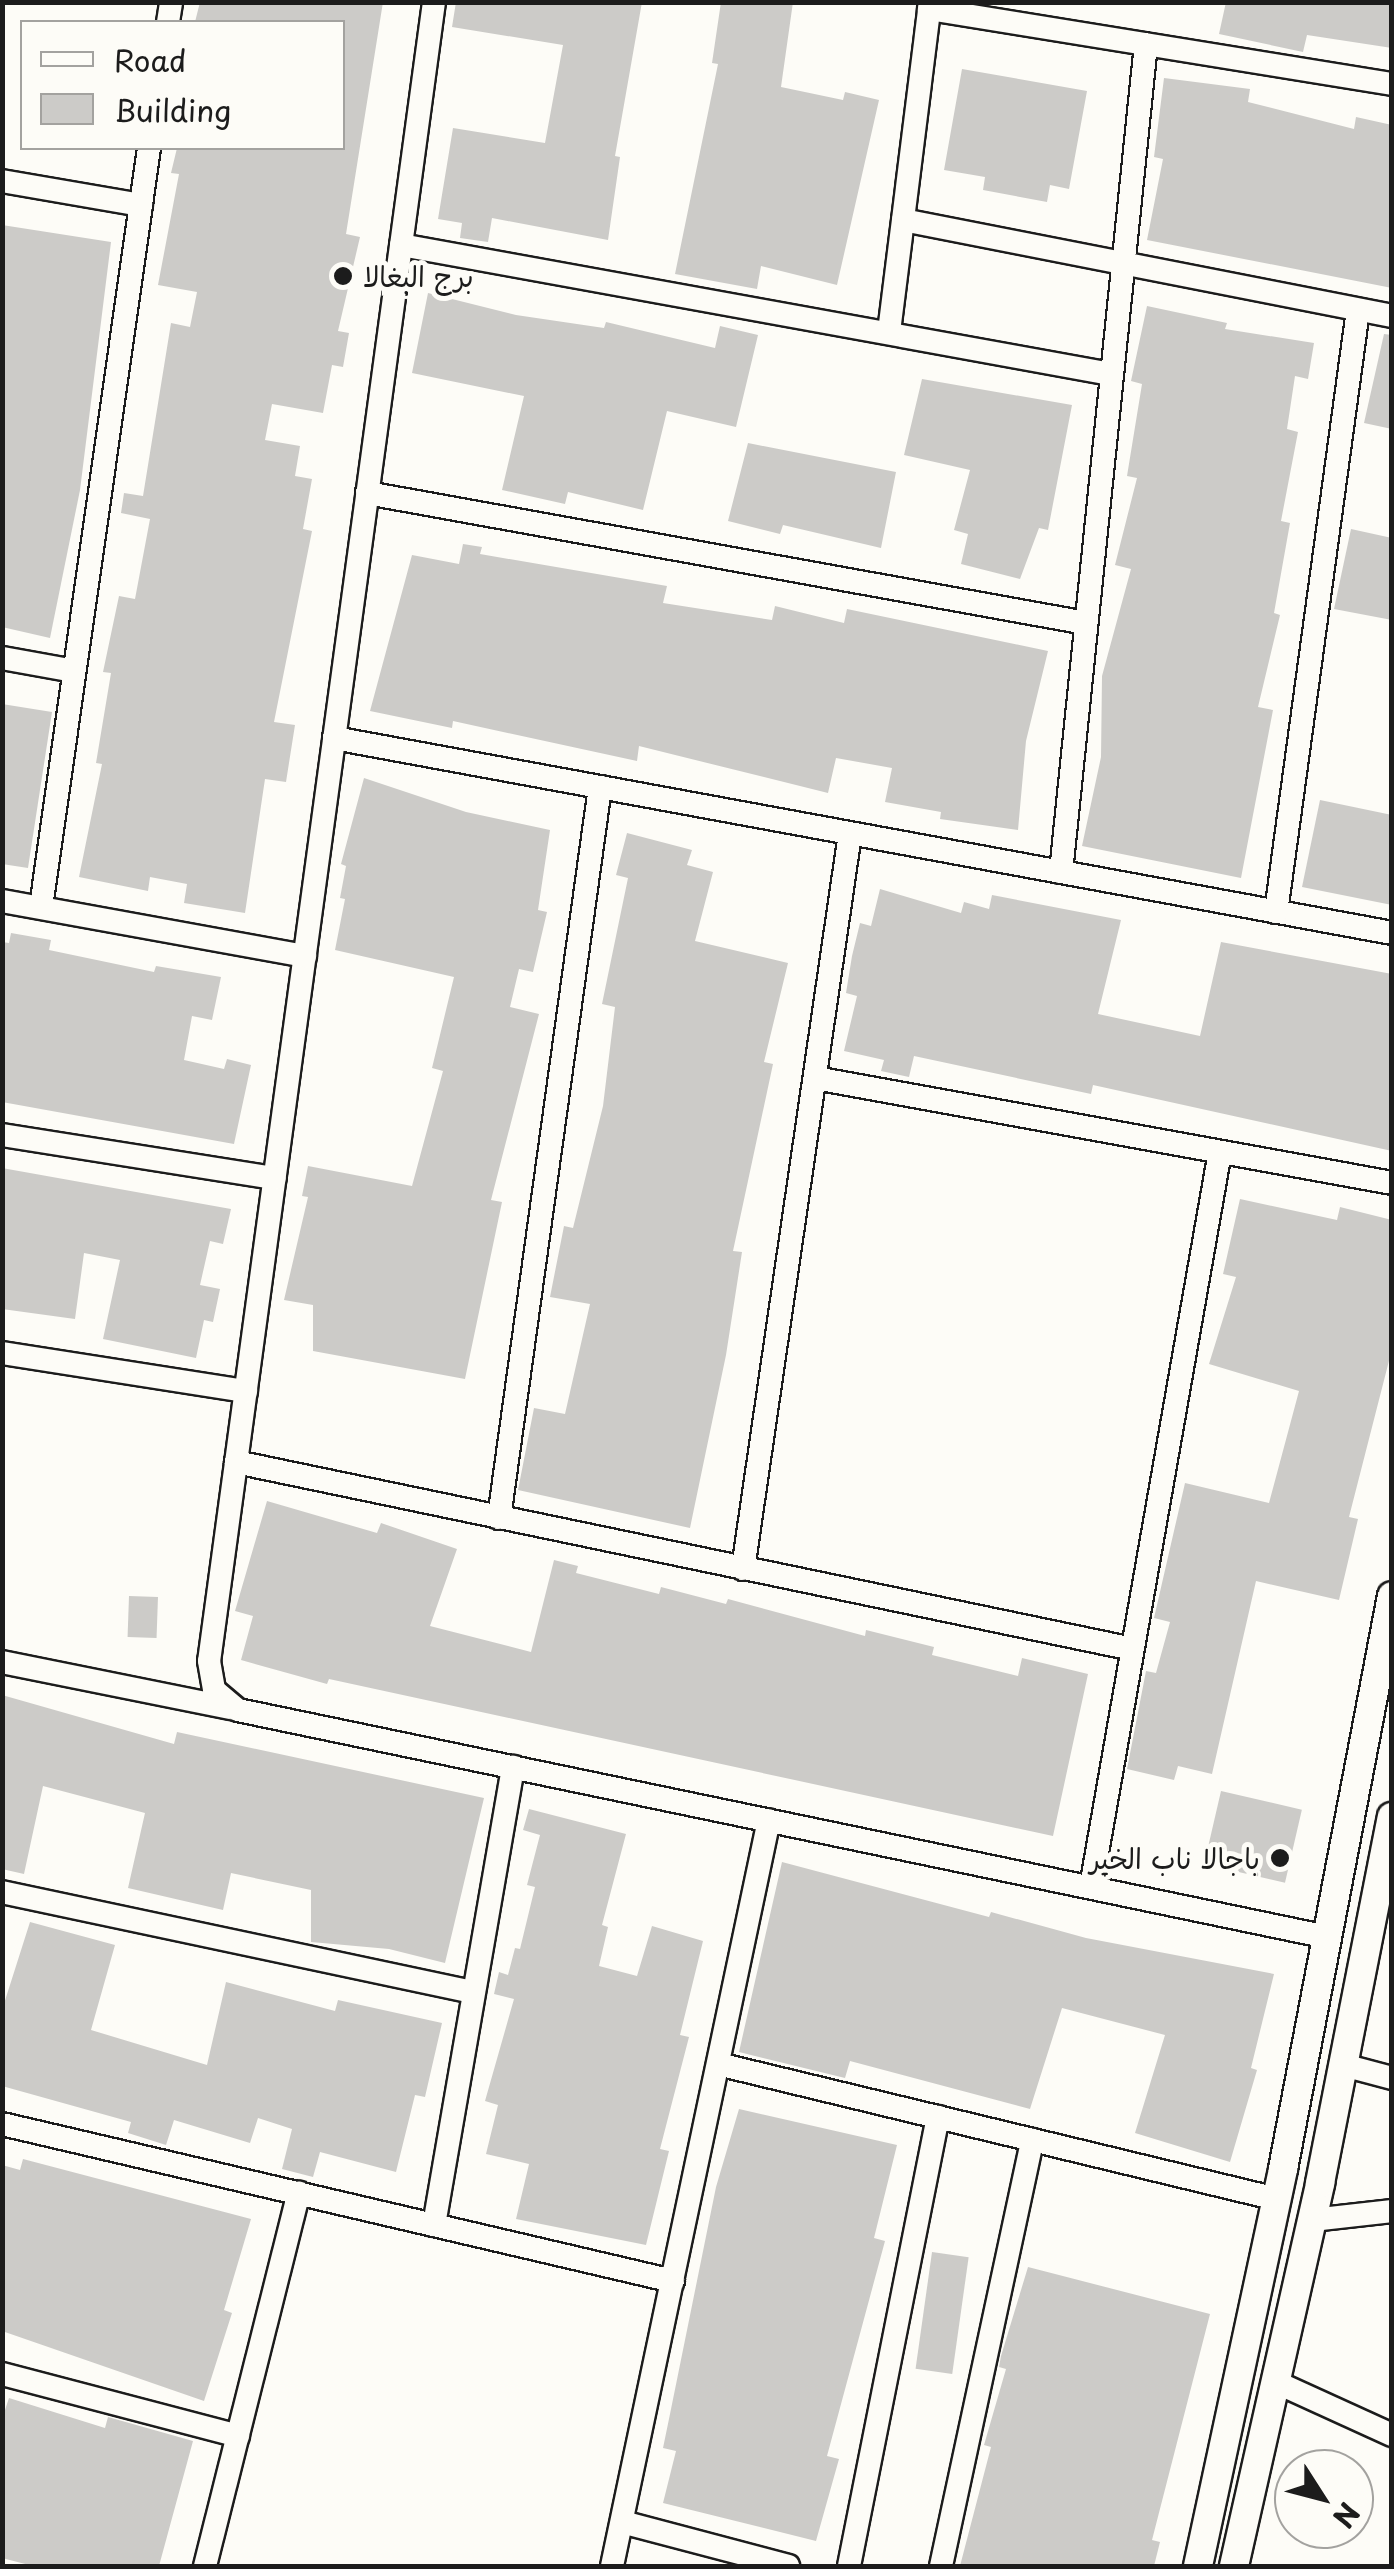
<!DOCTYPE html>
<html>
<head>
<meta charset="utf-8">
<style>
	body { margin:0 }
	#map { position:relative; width:1394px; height:2569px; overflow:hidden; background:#fdfcf7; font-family:"Playpen Sans","Playpen Sans Arabic",sans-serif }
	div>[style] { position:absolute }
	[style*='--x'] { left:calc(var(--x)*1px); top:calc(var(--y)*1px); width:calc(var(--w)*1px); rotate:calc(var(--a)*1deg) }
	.building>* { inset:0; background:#cccbc8; transform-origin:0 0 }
	.roads { filter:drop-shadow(2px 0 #1c1c1c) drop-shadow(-2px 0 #1c1c1c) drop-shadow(0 2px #1c1c1c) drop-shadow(0 -2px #1c1c1c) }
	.minor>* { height:22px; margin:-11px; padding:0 11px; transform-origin:11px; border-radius:11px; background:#fdfcf7 }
	.major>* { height:28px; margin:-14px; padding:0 14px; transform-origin:14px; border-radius:14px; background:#fdfcf7 }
	.dots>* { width:28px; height:28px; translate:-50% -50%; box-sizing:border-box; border:5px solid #fdfcf7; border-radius:50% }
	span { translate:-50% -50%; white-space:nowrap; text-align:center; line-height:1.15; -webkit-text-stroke:10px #fdfcf7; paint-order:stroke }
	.poi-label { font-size:28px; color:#1c1c1c }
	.left { translate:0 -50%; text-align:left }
	.right { translate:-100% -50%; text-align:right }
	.frame { position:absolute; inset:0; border:5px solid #1c1c1c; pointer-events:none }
	.legend { position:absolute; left:20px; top:20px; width:325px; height:130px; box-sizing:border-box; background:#fdfcf7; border:2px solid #a3a29f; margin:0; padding:12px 18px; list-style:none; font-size:30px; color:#1c1c1c }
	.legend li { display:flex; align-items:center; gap:20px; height:50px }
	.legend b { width:50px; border:2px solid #a3a29f }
	.north { position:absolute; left:1274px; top:2449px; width:100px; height:100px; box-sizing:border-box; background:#fdfcf7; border:2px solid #a3a29f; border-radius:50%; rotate:126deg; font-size:28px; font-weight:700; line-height:40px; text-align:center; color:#1c1c1c }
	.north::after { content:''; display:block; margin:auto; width:35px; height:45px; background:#1c1c1c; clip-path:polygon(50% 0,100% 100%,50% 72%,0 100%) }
</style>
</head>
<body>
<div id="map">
	<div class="building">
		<div style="clip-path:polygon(200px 2px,383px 2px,346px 234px,360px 237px,338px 331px,349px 333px,343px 367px,332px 365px,323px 413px,272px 404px,265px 440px,300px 446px,295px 476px,312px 479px,303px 529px,312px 531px,274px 722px,295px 725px,286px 782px,265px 779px,245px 913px,184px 903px,187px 884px,150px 877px,148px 891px,79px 877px,102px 764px,96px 763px,111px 673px,103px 672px,119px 596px,135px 599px,150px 519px,121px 513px,124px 493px,143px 496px,171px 323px,190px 327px,197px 292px,158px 285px,179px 174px,171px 173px,177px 148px,342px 148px,342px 22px,195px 22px)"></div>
		<div style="clip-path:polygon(456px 2px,642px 2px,615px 156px,620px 157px,608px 240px,492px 218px,488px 242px,460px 238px,462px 223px,438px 219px,453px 128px,545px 143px,563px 45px,452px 27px)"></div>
		<div style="clip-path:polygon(721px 2px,793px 2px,781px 87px,843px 100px,845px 92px,879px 100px,837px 285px,761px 266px,757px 289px,675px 274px,718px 64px,712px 63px)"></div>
		<div style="clip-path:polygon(1226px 2px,1392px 2px,1392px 48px,1307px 35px,1303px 52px,1219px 34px)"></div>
		<div style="clip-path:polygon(962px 69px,1087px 91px,1069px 189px,1050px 185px,1047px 202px,983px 190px,985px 177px,944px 170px)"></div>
		<div style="clip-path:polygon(1164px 78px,1250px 89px,1248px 102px,1354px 129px,1356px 117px,1392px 125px,1392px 288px,1147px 240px,1163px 159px,1154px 157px)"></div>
		<div style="clip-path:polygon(2px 225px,111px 242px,80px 490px,50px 638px,2px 627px)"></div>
		<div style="clip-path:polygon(428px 293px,516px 315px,604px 328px,606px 322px,715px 348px,720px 326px,758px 335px,736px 427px,667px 411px,643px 510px,568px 492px,565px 504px,502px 490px,524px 396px,412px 373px)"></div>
		<div style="clip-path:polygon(1147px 306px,1227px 323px,1225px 329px,1314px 343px,1308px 379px,1295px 376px,1287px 429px,1298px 432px,1281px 521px,1290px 523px,1274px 613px,1280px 615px,1258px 707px,1273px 710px,1241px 878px,1082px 846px,1101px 757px,1102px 676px,1131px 569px,1115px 565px,1137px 478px,1127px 476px,1142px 384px,1131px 381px)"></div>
		<div style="clip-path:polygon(1384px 334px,1392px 335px,1392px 429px,1364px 423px)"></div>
		<div style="clip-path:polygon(922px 379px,1072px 405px,1048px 530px,1039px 528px,1020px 579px,961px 564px,968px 534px,954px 530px,970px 470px,904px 455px)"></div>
		<div style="clip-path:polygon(748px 443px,896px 472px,881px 548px,783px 525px,780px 534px,728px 521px)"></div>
		<div style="clip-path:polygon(1351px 529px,1392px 538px,1392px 620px,1334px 609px)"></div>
		<div style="clip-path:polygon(463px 544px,482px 547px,480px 554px,667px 586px,663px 603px,772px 620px,775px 606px,844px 623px,847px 609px,1048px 651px,1026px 741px,1018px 830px,940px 819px,941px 812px,885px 802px,892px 768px,836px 758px,828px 793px,639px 746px,637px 761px,453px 721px,452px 728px,370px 711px,412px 555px,459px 564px)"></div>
		<div style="clip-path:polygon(2px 704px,52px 712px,28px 868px,2px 864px)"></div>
		<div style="clip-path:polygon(364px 778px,466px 812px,550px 830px,538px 910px,547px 912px,533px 972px,519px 969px,510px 1007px,539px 1014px,491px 1200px,502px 1202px,465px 1379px,313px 1351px,313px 1305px,284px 1300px,308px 1197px,302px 1196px,308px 1166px,412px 1186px,443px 1071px,432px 1068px,454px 977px,335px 950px,345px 899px,340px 898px,346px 866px,341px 864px)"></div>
		<div style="clip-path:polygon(1320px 800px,1392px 815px,1392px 905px,1302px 887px)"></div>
		<div style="clip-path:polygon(627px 833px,692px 850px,687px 865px,713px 872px,695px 941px,788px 963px,764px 1062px,773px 1064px,733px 1251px,742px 1252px,726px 1355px,690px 1528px,518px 1490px,534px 1408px,565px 1414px,590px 1304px,550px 1297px,564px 1226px,573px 1228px,603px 1106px,615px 1007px,602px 1004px,628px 878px,616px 875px)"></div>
		<div style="clip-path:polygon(880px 889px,961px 913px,964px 902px,989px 909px,992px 895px,1121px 920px,1098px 1014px,1200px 1036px,1221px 942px,1392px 974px,1392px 1151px,1093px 1085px,1091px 1094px,914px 1056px,909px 1077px,881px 1071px,884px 1060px,844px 1051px,857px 996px,846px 993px,852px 956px,860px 923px,871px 926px)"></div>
		<div style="clip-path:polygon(11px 933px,51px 940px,49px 950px,154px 972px,156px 966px,221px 977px,212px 1020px,192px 1016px,184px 1060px,224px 1069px,227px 1059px,251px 1065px,234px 1144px,2px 1102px,2px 942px,9px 943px)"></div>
		<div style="clip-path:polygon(2px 1168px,231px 1209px,223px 1244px,210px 1241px,200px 1285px,220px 1289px,213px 1322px,204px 1320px,196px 1358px,103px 1339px,120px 1260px,84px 1253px,75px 1319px,2px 1309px)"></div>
		<div style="clip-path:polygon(1240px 1199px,1337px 1220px,1340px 1207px,1392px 1220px,1392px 1349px,1349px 1517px,1358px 1519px,1339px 1600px,1256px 1581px,1212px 1774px,1178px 1766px,1174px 1780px,1127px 1769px,1146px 1671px,1156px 1673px,1170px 1622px,1154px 1618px,1185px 1483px,1269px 1503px,1299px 1391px,1209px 1364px,1236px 1277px,1223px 1274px)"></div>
		<div style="clip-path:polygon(267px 1501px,377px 1533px,381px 1523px,457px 1549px,430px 1626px,531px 1652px,554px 1560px,578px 1566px,576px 1573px,659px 1594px,661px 1587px,726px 1604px,728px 1599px,865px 1636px,866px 1630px,934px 1647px,932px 1655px,1018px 1676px,1022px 1658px,1088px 1674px,1053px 1836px,329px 1679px,327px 1684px,241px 1660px,253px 1616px,235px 1611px)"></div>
		<div style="left:129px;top:1596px;width:29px;height:41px;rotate:2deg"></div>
		<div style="clip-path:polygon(2px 1695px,174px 1744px,177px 1732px,484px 1798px,445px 1963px,389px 1949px,311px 1942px,311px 1890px,231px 1873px,223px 1910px,128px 1888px,145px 1813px,43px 1786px,24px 1874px,2px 1869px)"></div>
		<div style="left:1221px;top:1791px;width:83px;height:75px;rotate:13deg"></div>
		<div style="clip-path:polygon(529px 1809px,626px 1834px,602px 1925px,608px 1927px,599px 1966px,637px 1976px,652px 1926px,703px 1941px,680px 2035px,689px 2037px,660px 2149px,669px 2151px,646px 2245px,516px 2219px,529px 2164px,486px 2154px,498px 2105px,485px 2101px,514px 1999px,494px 1994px,499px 1972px,508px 1975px,515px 1948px,520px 1949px,535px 1887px,527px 1885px,540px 1835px,523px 1830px)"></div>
		<div style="clip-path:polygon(782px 1862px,989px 1917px,991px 1912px,1086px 1938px,1274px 1974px,1251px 2068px,1257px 2070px,1230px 2162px,1135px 2133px,1165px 2035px,1062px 2008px,1030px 2109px,850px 2061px,845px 2078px,739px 2052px)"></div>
		<div style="clip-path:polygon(30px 1922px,115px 1945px,91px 2030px,207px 2065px,226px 1982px,335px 2011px,338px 2000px,442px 2023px,425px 2097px,415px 2095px,396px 2172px,320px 2152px,313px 2177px,282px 2169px,292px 2129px,258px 2118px,250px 2143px,174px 2120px,166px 2145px,128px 2133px,131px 2122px,2px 2086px,2px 2010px)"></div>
		<div style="clip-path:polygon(739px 2109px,897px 2145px,874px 2238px,885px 2241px,827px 2456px,839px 2459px,816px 2541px,663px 2503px,676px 2451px,663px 2448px,670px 2414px,716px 2187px)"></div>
		<div style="clip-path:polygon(23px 2159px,251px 2219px,224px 2310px,232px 2313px,204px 2401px,2px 2331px,2px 2165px,20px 2170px)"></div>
		<div style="left:932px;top:2252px;width:37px;height:118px;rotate:8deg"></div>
		<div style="clip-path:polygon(1028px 2267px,1210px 2314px,1152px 2540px,1160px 2542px,1154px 2566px,960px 2566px,991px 2447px,984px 2445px,1006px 2369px,999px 2367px,1001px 2356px)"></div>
		<div style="clip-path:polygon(9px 2398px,105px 2428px,108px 2417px,193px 2441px,159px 2566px,33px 2566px,2px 2558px,2px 2419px)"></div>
	</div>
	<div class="roads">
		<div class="minor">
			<div style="--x:434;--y:2;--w:1674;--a:97.72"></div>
			<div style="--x:209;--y:1661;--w:29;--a:80"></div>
			<div style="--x:214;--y:1690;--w:31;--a:40"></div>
			<div style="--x:238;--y:1710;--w:1112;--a:11.77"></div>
			<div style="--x:929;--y:9;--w:469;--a:9.2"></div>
			<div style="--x:168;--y:22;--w:20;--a:-81"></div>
			<div style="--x:2;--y:181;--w:141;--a:9.8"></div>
			<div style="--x:903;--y:220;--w:498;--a:11.1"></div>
			<div style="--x:401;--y:245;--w:722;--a:10.3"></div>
			<div style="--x:889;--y:332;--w:333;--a:-82.9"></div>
			<div style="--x:367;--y:493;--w:731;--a:10.25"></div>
			<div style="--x:2;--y:658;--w:73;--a:10.2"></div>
			<div style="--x:334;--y:738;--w:1076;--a:10.44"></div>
			<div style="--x:1061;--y:872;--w:832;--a:-84.14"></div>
			<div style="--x:2;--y:901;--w:308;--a:10.3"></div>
			<div style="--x:41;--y:907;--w:767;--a:-81.9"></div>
			<div style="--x:1276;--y:912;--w:608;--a:-82.24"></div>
			<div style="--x:815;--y:1078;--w:586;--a:10.31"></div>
			<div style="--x:2;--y:1135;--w:276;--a:9"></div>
			<div style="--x:2;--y:1353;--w:247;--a:8.9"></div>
			<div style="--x:236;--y:1462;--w:916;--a:11.78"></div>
			<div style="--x:499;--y:1518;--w:738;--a:-82.13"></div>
			<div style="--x:743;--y:1569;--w:743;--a:-81.72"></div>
			<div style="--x:2;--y:1662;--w:233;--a:11.4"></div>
			<div style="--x:1091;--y:1887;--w:746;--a:-80.05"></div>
			<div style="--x:2;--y:1892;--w:482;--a:12"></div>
			<div style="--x:718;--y:2064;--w:575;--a:13.58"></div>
			<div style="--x:1343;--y:2065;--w:51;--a:14.9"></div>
			<div style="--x:2;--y:2124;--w:689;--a:13.17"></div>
			<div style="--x:1312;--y:2220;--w:81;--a:-6.4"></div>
			<div style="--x:434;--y:2225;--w:465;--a:-80.2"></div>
			<div style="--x:2;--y:2374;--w:244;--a:14.7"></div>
			<div style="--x:1278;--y:2383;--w:125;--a:24.5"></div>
			<div style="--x:622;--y:2522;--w:172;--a:14.8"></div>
			<div style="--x:205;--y:2566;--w:385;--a:-75.9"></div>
			<div style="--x:612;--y:2566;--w:762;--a:-78.12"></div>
			<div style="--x:849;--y:2566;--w:458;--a:-78.8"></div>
			<div style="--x:941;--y:2566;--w:436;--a:-77.9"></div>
		</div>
		<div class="major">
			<div style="--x:1198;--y:2566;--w:406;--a:-77.9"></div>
			<div style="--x:1283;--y:2169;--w:583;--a:-79.23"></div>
			<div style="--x:1234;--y:2566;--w:393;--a:-77.3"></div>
			<div style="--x:1320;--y:2183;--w:373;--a:-78.9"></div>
		</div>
	</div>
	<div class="dots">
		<div style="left:343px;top:276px;background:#1c1c1c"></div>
		<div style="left:1280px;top:1858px;background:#1c1c1c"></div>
	</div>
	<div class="poi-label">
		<span class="left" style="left:363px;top:276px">برج البغالا</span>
		<span class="right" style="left:1260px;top:1858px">باجالا ناب الخير</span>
	</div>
	<div class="frame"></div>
	<ul class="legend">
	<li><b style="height:12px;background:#fdfcf7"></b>Road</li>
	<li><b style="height:28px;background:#cccbc8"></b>Building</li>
	</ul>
	<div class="north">N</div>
</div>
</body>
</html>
